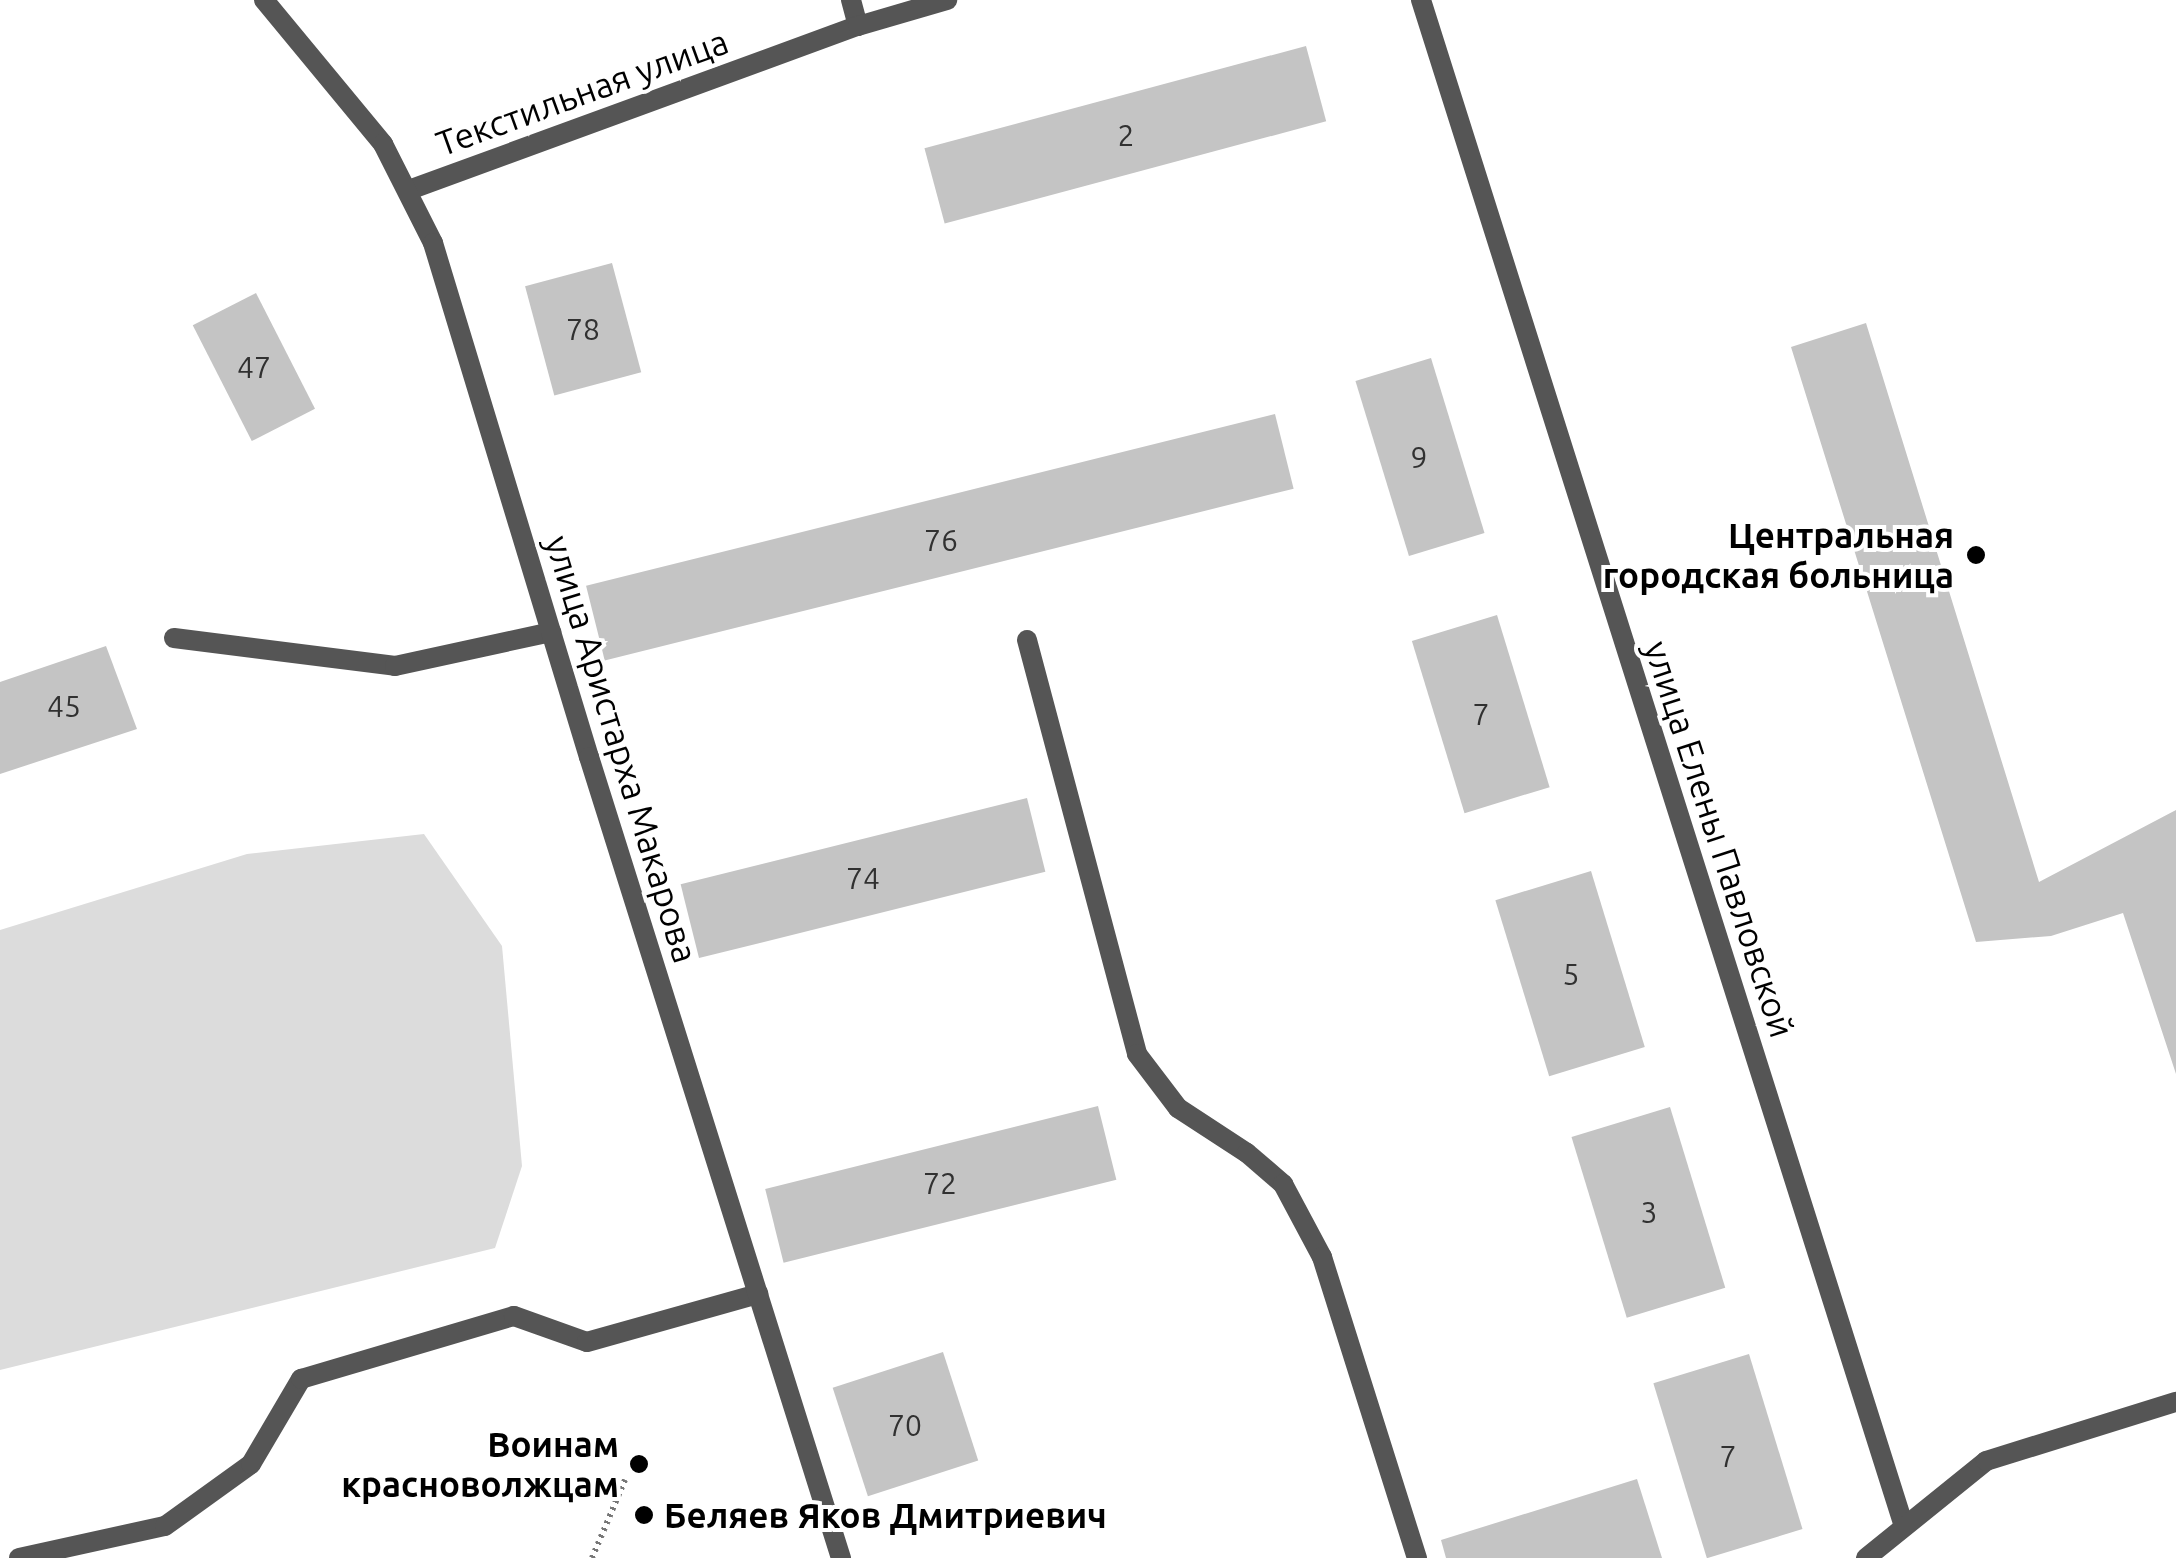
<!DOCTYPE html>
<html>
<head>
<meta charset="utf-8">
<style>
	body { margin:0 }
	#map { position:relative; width:2176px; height:1558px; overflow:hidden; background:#fff; font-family:Ubuntu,sans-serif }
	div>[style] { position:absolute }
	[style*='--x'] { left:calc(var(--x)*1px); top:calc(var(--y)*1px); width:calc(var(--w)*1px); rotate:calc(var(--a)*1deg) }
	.green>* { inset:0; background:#dcdcdc }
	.building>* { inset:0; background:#c4c4c4; transform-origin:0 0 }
	.path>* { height:6px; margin-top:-3px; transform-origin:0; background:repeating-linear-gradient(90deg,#777 0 2.5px,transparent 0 7.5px) }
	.service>* { height:20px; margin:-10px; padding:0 10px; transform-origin:10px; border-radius:10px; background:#555 }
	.minor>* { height:20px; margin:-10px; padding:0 10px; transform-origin:10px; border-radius:10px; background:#555 }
	.tertiary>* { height:20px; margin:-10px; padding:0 10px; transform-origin:10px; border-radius:10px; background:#555 }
	.dots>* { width:28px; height:28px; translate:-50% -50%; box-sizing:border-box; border:5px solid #fff; border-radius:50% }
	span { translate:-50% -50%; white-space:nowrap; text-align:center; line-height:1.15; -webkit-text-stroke:8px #fff; paint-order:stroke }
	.number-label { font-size:30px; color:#313131 }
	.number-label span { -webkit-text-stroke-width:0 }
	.street-label { font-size:35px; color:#000 }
	.poi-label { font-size:35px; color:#000; font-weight:700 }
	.right { translate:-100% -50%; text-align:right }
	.left { translate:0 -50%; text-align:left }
</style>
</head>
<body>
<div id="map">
	<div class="green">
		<div style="clip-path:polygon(424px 834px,502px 946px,522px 1166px,495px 1248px,0 1370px,0 930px,247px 854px)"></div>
	</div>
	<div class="building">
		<div style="left:1306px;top:46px;width:78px;height:395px;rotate:75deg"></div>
		<div style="left:612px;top:263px;width:113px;height:90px;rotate:75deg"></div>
		<div style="left:256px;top:293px;width:130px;height:71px;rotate:63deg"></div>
		<div style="clip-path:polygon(1866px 323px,2039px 882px,2176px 810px,2176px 1074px,2123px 913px,2051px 936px,1976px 942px,1791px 347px)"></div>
		<div style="left:1431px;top:358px;width:183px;height:79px;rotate:73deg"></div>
		<div style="left:1275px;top:414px;width:77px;height:710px;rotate:76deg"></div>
		<div style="left:1497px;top:615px;width:180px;height:89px;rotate:73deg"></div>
		<div style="clip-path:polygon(106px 646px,137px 729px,0 774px,0 682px)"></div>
		<div style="left:1027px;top:798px;width:76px;height:357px;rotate:76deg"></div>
		<div style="left:1591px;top:871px;width:184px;height:100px;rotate:73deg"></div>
		<div style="left:1098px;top:1106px;width:76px;height:343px;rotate:76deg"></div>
		<div style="left:1670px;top:1107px;width:189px;height:103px;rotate:73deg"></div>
		<div style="left:943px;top:1352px;width:114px;height:116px;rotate:72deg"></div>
		<div style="left:1749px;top:1354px;width:183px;height:100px;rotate:73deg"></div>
		<div style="clip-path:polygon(1637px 1479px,1662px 1558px,1446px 1558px,1441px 1540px)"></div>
	</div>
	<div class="path">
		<div style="--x:592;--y:1558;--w:85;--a:-67.1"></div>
	</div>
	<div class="service">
		<div style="--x:174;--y:638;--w:223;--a:7.2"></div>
		<div style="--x:395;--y:666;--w:160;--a:-12.3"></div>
		<div style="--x:1027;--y:640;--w:428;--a:75.1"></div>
		<div style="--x:1137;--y:1054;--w:68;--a:52.8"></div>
		<div style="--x:1178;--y:1108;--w:82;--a:33.1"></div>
		<div style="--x:1247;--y:1153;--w:48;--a:40.7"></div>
		<div style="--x:1283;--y:1184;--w:83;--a:61.9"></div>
		<div style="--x:1322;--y:1257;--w:316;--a:72.5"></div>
		<div style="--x:19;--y:1558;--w:149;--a:-12.4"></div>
		<div style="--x:165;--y:1526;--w:106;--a:-35.8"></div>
		<div style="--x:251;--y:1464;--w:99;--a:-59.5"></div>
		<div style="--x:301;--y:1379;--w:222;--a:-16.5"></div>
		<div style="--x:514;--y:1316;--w:77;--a:19.6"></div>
		<div style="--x:587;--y:1342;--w:178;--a:-15.7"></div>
	</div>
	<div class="minor">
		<div style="--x:851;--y:0;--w:27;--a:75"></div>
		<div style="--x:1421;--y:0;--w:1601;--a:72.44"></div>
		<div style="--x:409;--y:190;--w:478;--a:-20.1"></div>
		<div style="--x:858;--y:26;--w:93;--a:-16.3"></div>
		<div style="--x:1866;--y:1558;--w:154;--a:-38.9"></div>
		<div style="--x:1986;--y:1461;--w:199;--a:-17.3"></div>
	</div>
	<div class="tertiary">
		<div style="--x:264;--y:0;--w:187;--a:50.4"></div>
		<div style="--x:383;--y:144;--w:111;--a:63.2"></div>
		<div style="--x:433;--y:243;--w:537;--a:73.12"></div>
		<div style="--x:589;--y:757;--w:840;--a:72.54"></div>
	</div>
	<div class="dots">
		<div style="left:1976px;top:555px;background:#000"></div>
		<div style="left:639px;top:1464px;background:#000"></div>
		<div style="left:644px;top:1515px;background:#000"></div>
	</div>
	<div class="number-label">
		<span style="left:1126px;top:135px">2</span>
		<span style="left:583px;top:329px">78</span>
		<span style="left:254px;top:367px">47</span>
		<span style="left:1419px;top:457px">9</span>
		<span style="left:941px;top:540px">76</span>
		<span style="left:64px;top:706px">45</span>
		<span style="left:1481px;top:714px">7</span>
		<span style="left:863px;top:878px">74</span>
		<span style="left:1571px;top:974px">5</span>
		<span style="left:940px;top:1183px">72</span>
		<span style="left:1649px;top:1212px">3</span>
		<span style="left:905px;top:1425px">70</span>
		<span style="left:1728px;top:1456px">7</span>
	</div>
	<div class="street-label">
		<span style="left:582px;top:92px;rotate:-20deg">Текстильная улица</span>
		<span style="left:622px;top:749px;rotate:73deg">улица Аристарха Макарова</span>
		<span style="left:1720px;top:839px;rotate:72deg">улица Елены Павловской</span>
	</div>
	<div class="poi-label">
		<span class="right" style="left:1954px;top:555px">Центральная<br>городская больница</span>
		<span class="right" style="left:619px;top:1464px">Воинам<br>красноволжцам</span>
		<span class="left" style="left:664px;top:1515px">Беляев Яков Дмитриевич</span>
	</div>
</div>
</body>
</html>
